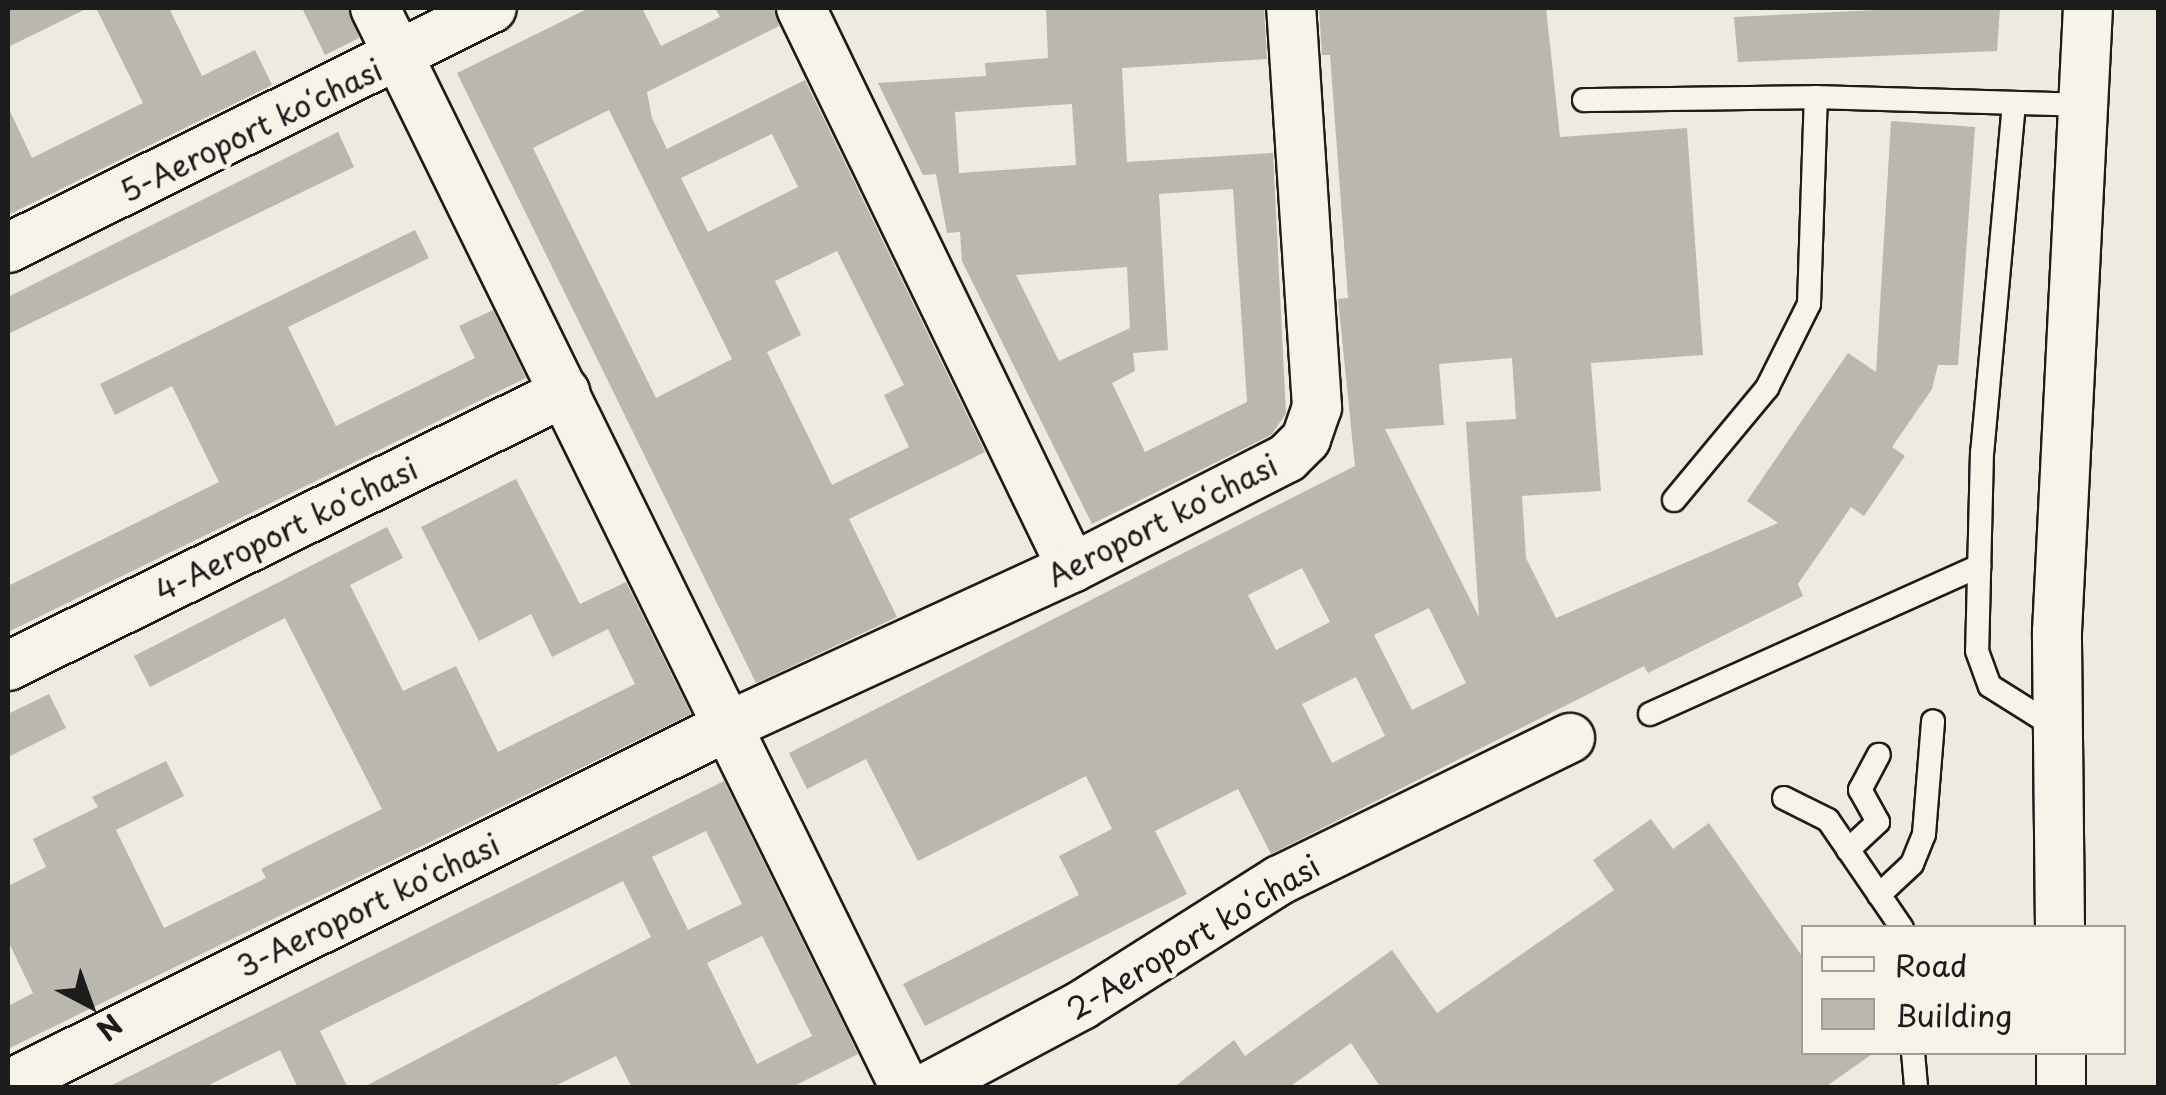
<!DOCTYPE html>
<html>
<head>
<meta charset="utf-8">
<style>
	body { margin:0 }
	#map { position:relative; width:2166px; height:1095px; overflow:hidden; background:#eeeae0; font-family:"Playpen Sans",sans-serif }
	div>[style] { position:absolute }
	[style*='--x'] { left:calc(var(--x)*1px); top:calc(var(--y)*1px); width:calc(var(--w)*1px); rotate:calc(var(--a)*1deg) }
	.building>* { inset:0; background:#bab7af }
	.roads { filter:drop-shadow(2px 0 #1c1c1c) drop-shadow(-2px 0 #1c1c1c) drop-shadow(0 2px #1c1c1c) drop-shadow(0 -2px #1c1c1c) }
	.lane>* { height:22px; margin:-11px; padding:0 11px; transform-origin:11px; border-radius:11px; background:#f7f3e8 }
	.street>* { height:48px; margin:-24px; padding:0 24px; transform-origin:24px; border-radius:24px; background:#f7f3e8 }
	span { translate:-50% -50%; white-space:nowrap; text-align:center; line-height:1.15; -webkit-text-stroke:10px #f7f3e8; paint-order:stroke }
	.street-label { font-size:30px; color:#1c1c1c }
	.frame { position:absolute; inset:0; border:10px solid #1c1c1c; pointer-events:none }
	.legend { position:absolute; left:1801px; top:925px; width:325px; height:130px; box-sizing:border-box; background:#f7f3e8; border:2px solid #9f9d96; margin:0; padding:12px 18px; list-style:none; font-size:30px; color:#1c1c1c }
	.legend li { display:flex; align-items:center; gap:20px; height:50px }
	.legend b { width:50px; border:2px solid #9f9d96 }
	.north { position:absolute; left:40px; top:955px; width:100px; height:100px; -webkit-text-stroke:8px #f7f3e8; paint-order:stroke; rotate:139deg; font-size:28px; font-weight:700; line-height:40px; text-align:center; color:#1c1c1c }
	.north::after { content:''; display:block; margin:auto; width:35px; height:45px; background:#1c1c1c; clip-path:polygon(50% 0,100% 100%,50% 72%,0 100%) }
</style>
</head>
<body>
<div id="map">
	<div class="building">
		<div style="clip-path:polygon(8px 8px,88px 8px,8px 47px)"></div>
		<div style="clip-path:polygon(96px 8px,169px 8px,202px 76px,255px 50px,272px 85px,8px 215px,8px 107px,32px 158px,143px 103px)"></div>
		<div style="clip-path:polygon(302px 8px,348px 8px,359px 38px,325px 55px)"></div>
		<div style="clip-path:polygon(evenodd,589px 8px,642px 8px,661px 46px,720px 17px,715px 8px,774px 8px,779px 26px,647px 92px,652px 118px,667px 149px,805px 80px,985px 452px,849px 519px,897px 617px,756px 683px,457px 73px,589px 8px,609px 110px,732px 359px,656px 398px,533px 148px,609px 110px,589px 8px,772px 134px,798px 187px,708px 232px,681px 178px,772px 134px,589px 8px,837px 251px,904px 385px,884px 395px,909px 447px,832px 485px,767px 352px,801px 335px,775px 281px,837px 251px)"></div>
		<div style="clip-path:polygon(evenodd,1046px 8px,1264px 8px,1267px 59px,1122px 68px,1127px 162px,1273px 153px,1286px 414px,1271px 435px,1092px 524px,962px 261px,960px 232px,947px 233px,936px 174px,923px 175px,878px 83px,986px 76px,985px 63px,1048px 58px,1046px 8px,1072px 104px,1076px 165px,959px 173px,955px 112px,1072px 104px,1046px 8px,1233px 189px,1247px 402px,1145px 452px,1112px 383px,1135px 371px,1133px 353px,1168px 350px,1159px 194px,1233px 189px,1046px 8px,1127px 267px,1130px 328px,1059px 361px,1016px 275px,1127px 267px)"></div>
		<div style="clip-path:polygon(evenodd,1319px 8px,1546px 8px,1560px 137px,1687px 128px,1703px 355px,1591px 363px,1601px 491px,1522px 496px,1526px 558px,1556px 618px,1778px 523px,1747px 501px,1848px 353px,1876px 372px,1891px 121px,1975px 127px,1958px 365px,1938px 365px,1932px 389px,1892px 447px,1905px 456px,1864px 516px,1851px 507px,1798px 584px,1803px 596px,1648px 673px,1644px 666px,1271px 854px,1238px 789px,1155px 831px,1187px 894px,925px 1026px,903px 984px,1079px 895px,1059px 856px,1112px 829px,1086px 776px,918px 861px,866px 759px,807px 789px,789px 753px,1355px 466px,1338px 299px,1348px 298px,1330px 55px,1322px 55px,1319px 8px,1512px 358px,1516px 419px,1466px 422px,1479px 617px,1385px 429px,1444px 425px,1439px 364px,1512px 358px,1319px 8px,1302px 568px,1330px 622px,1276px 650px,1248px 595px,1302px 568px,1319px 8px,1429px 608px,1466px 683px,1412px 710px,1374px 635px,1429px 608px,1319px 8px,1356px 677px,1385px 736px,1332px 763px,1302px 704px,1356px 677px)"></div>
		<div style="clip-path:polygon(1919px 8px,2000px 8px,1997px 51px,1738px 62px,1734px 17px)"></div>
		<div style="clip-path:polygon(338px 132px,354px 167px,8px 334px,8px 297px)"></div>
		<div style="clip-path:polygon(415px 230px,429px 258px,288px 327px,336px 426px,475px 358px,459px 326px,493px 310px,526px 378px,8px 632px,8px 586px,219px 482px,172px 386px,115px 415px,100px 384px)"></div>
		<div style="clip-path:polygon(516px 479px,580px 604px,626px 582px,691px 714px,8px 1049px,8px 1006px,33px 993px,8px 941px,8px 886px,46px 867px,33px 839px,98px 807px,92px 797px,166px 761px,184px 796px,116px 830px,164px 928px,266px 878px,261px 869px,382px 809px,285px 618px,150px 687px,134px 656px,387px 527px,403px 558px,350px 585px,403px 691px,456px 666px,498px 752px,635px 684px,608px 629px,552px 657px,531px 614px,479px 641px,421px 527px)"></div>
		<div style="clip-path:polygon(49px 694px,66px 728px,8px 757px,8px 714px)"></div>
		<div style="clip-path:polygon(evenodd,724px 781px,858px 1054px,790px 1088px,632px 1088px,616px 1056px,551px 1088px,362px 1088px,651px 937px,623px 881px,320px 1031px,348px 1088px,298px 1088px,280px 1050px,203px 1088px,106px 1088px,724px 781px,706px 831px,742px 904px,688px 930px,652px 857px,706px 831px,724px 781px,762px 936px,812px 1036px,757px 1064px,707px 963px,762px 936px)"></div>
		<div style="clip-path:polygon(1651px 819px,1673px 849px,1709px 823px,1804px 959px,1804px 1052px,1875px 1052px,1824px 1088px,1381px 1088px,1351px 1043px,1288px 1088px,1173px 1088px,1234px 1040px,1245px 1056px,1392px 950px,1437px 1013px,1614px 890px,1593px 860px)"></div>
	</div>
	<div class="roads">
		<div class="lane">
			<div style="--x:1584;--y:100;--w:232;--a:-0.7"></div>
			<div style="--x:2014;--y:103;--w:350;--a:95.2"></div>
			<div style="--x:1982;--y:452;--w:199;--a:91.4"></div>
			<div style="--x:1977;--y:651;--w:37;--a:70"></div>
			<div style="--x:1990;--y:686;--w:79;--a:32.1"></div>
			<div style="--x:1674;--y:500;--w:146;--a:-50.3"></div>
			<div style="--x:1767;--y:388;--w:94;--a:-63.4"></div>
			<div style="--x:1809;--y:304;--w:207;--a:-88.1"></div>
			<div style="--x:1816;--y:97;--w:270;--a:1.7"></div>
			<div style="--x:1650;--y:714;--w:361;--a:-24.2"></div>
			<div style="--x:1784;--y:798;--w:49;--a:26.6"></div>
			<div style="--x:1828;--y:820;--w:131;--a:55.6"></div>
			<div style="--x:1848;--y:850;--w:41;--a:-43"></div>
			<div style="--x:1878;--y:822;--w:37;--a:-119"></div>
			<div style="--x:1860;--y:790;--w:40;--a:-62"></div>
			<div style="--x:1879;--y:895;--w:45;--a:-43.2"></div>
			<div style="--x:1912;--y:864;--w:32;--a:-68"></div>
			<div style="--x:1924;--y:834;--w:113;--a:-85.4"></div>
			<div style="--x:1913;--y:1052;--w:36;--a:85"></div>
		</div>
		<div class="street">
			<div style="--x:375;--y:8;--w:1203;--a:63.86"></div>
			<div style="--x:801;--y:8;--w:622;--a:64.18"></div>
			<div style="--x:8;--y:248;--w:540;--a:-26.38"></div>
			<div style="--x:8;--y:666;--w:621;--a:-26.19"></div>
			<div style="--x:2060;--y:928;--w:296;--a:-90.6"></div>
			<div style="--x:2057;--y:632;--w:625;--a:-87.16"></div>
			<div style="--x:2061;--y:1052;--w:36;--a:90"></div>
			<div style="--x:8;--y:1085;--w:805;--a:-26.5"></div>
			<div style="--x:728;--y:726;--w:379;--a:-24.7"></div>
			<div style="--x:1072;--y:568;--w:242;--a:-27.1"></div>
			<div style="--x:1287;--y:458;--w:27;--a:-45"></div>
			<div style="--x:1306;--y:439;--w:34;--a:-71"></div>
			<div style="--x:1317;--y:407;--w:400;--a:-93.7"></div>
			<div style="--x:926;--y:1088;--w:177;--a:-28"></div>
			<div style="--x:1082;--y:1005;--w:234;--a:-32.3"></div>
			<div style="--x:1280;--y:880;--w:323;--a:-26.1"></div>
		</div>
	</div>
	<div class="street-label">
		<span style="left:251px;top:130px;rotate:-26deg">5-Aeroport koʻchasi</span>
		<span style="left:1162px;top:520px;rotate:-27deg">Aeroport koʻchasi</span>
		<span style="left:286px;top:529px;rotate:-26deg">4-Aeroport koʻchasi</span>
		<span style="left:368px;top:905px;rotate:-26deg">3-Aeroport koʻchasi</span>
		<span style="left:1193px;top:937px;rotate:-31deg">2-Aeroport koʻchasi</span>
	</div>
	<div class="frame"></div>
	<ul class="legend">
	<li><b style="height:12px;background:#f7f3e8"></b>Road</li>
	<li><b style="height:28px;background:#bab7af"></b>Building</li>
	</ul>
	<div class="north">N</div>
</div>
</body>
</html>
